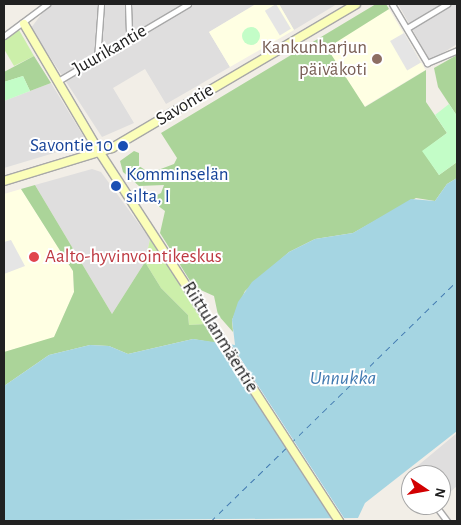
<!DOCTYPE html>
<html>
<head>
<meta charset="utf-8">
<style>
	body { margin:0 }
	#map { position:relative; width:461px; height:525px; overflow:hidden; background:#f2eee7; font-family:"Alegreya Sans",sans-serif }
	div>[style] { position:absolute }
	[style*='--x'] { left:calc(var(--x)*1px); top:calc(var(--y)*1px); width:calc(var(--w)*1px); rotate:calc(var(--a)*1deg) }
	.residential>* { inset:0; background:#dfdede }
	.education>* { inset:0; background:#ffffe3; transform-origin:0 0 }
	.grass>* { inset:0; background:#ccefaa }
	.forest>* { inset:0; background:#abd499 }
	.park>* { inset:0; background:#c3fdc7 }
	.round { border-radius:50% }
	.parking>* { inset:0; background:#e5e5e5; transform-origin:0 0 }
	.water>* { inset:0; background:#a5d5e2 }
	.pier>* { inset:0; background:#fff; transform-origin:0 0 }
	.ferry>* { height:1px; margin-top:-0.5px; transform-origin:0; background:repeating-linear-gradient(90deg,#427ab1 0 6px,transparent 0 11px) }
	.roads { filter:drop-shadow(1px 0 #a8a8a8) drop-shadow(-1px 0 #a8a8a8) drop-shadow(0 1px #a8a8a8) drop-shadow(0 -1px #a8a8a8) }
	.street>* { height:5px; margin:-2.5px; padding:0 2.5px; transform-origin:2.5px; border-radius:2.5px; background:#fff }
	.secondary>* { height:8px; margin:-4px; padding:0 4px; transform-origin:4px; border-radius:4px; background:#fbfeb9 }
	.dots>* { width:14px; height:14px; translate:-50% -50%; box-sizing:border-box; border:2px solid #fff; border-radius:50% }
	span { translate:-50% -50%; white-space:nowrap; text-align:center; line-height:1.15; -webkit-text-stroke:4px #fff; paint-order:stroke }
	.education-label { font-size:19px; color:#785e54 }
	.right { translate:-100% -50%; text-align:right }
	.street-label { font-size:19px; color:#212121 }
	.transit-label { font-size:19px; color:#164399 }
	.left { translate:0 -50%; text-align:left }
	.health-label { font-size:19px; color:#be3a42 }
	.water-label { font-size:20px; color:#427ab1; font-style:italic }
	.frame { position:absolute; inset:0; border:5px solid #212121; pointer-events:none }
	.north { position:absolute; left:401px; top:465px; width:50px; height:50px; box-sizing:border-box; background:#fff; border:1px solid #a6a6a6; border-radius:50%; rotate:102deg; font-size:14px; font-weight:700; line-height:20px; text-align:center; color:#212121 }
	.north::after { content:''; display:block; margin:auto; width:18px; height:22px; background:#d20001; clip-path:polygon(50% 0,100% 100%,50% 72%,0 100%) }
</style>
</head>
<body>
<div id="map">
	<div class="residential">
		<div style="clip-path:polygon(49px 4px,256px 4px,209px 32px,230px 67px,166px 104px,145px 69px,113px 88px,134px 123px,102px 137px,31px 28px)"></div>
		<div style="clip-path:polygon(279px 4px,337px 4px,294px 30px)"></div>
		<div style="clip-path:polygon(398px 4px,457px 4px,457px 44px,430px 61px)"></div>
		<div style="clip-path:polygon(51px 83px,84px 137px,84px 144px,4px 168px,4px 101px)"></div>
		<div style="clip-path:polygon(92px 169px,101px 172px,150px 239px,145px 262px,112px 314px,35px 185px)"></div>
		<div style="clip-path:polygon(457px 433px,457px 486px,441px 500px,441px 475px,411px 475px,411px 487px,403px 478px)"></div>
	</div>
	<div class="education">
		<div style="clip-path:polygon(256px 4px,279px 4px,294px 30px,230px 67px,209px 32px)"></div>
		<div style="left:389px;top:9px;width:71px;height:74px;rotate:59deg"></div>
		<div style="clip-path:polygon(21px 189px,73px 271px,74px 292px,54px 338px,4px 352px,4px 194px)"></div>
	</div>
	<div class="grass">
		<div style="clip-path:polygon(19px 30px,34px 56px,14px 66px,4px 49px,4px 39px)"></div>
		<div style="clip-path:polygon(150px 239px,186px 293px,206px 324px,189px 325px,188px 315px,161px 288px,145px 262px)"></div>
	</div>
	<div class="forest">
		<div style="clip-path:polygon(376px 4px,386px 4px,389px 9px,327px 48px,365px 107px,426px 70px,426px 102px,447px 133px,423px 151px,439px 175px,457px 162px,457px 178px,447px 184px,435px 201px,416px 198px,353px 233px,315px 239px,289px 252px,245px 291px,232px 320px,233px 332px,218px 315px,214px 296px,194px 287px,160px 233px,165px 211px,149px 199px,161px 193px,164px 185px,139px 186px,123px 172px,120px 161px,134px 151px,139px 153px,139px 166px,150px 173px,174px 164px,177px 158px,161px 133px)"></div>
		<div style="clip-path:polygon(457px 55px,457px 116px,438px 87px,434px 68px)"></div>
		<div style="clip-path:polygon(34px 56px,51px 83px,30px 91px,23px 76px,4px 82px,4px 72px)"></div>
		<div style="clip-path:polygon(35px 185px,112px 314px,145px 262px,161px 288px,188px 315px,189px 325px,206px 324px,216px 343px,193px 339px,128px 354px,109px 346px,90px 345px,49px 355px,4px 386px,4px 352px,54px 337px,74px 292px,73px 271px,21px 189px)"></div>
	</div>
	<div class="park">
		<div class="round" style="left:242px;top:27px;width:18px;height:18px"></div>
		<div style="clip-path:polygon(23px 76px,30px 91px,4px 101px,4px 82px)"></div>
		<div style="clip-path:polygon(449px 104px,457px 116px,457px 162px,439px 175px,422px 151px,447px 133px,435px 115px)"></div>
	</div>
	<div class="parking">
		<div style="left:276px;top:4px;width:29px;height:13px;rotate:59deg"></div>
		<div style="left:404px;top:33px;width:34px;height:16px;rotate:60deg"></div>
		<div style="clip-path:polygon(11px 240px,25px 266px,4px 274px,4px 242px)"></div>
	</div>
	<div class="water">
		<div style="clip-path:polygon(457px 178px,457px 431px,365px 503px,358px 518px,4px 521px,4px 386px,49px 355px,90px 345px,109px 346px,128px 354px,193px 339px,235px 345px,232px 320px,238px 302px,252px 282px,289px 252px,315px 239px,353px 233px,411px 199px,435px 201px,447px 184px)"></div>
	</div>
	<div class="pier">
		<div style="left:194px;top:287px;width:278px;height:10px;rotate:57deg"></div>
	</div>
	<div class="ferry">
		<div style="--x:291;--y:443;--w:232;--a:-44.3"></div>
		<div style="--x:211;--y:521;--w:106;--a:-44.2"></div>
	</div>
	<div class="roads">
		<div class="street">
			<div style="--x:128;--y:4;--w:37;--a:88"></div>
			<div style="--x:392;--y:4;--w:69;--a:59.3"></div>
			<div style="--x:427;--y:63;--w:33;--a:-23"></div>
			<div style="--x:407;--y:28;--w:47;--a:-31"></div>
			<div style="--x:4;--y:36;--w:54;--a:-36.7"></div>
			<div style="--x:97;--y:59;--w:55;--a:-85.8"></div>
			<div style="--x:58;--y:81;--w:151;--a:-30.6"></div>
			<div style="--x:435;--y:505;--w:20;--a:53"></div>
		</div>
		<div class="secondary">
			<div style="--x:24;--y:24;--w:150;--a:59.5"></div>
			<div style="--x:100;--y:153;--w:439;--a:57"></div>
			<div style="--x:4;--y:181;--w:113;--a:-17"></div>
			<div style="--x:112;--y:148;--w:283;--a:-30.5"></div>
		</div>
	</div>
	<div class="dots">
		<div style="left:377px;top:59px;background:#8d6e63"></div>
		<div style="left:123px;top:146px;background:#1a4fb4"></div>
		<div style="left:116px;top:186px;background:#1a4fb4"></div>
		<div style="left:34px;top:257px;background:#e0444e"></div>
	</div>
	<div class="education-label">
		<span class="right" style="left:367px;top:59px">Kankunharjun<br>päiväkoti</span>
	</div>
	<div class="street-label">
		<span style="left:110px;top:50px;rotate:-30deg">Juurikantie</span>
		<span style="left:185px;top:105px;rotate:-31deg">Savontie</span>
		<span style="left:220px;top:337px;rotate:58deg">Riittulanmäentie</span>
	</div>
	<div class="transit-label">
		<span class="right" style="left:113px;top:146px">Savontie 10</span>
		<span class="left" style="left:126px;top:186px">Komminselän<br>silta, I</span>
	</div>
	<div class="health-label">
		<span class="left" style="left:45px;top:257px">Aalto-hyvinvointikeskus</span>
	</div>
	<div class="water-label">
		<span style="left:343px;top:378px">Unnukka</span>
	</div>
	<div class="frame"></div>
	<div class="north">N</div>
</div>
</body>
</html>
